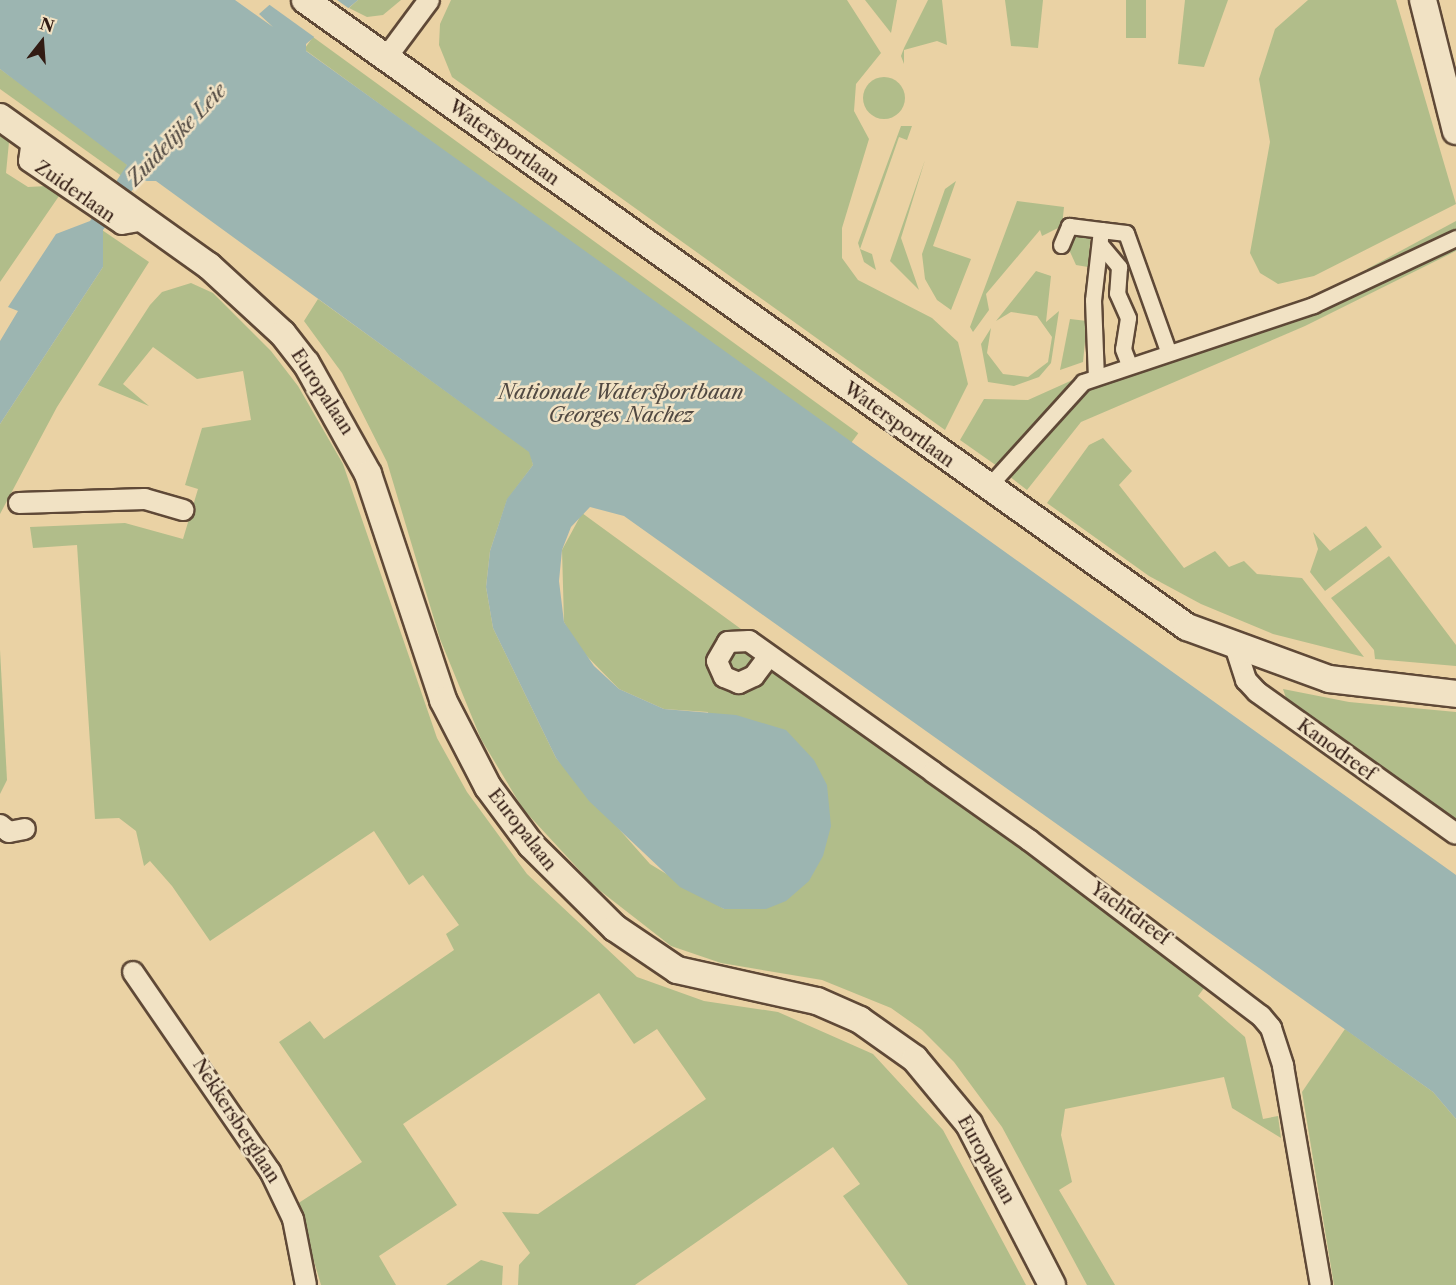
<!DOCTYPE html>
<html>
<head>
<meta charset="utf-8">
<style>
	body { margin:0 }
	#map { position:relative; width:1456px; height:1285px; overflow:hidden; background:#ead2a4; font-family:"Libre Caslon Text",serif }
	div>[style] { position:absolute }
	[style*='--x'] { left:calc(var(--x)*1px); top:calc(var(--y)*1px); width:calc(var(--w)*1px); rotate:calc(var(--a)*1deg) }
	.green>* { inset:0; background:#b1bd8a; transform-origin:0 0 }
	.round { border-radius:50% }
	.water>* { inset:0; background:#9cb5b1 }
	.pier>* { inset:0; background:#ead2a4 }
	.roads { filter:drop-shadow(2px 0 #5f4937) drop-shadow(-2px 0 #5f4937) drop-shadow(0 2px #5f4937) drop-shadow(0 -2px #5f4937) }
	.pedestrian>* { height:15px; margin:-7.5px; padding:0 7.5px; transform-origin:7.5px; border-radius:7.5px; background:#f1e2c4 }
	.minor>* { height:20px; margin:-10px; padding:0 10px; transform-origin:10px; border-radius:10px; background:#f1e2c4 }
	.tertiary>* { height:26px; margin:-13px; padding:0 13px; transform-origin:13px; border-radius:13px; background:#f1e2c4 }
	span { translate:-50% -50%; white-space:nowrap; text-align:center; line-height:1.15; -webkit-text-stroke:5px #f1e2c4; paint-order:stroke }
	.street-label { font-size:18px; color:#311b13 }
	.water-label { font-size:20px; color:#514942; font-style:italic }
	.north { position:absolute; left:12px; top:12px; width:60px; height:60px; -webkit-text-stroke:4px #f1e2c4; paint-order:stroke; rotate:17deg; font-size:16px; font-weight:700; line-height:24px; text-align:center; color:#311b13 }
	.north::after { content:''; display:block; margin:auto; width:21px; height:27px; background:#311b13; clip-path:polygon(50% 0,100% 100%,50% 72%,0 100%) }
</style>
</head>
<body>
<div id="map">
	<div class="green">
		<div style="clip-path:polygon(358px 0,401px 0,383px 15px,367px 17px,349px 8px)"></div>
		<div style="clip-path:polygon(451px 0,847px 0,881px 53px,856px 84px,854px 111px,869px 139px,842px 228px,842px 258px,858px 280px,932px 318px,958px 342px,968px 384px,945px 430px,452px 77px,439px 45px,440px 24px)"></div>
		<div style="clip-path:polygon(865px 0,897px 0,891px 33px)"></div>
		<div style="clip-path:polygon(928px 0,942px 0,947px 45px,937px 41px,904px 50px,904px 64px,901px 56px,904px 48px)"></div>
		<div style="clip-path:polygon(1005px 0,1043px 0,1038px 48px,1011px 46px)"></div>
		<div style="left:1126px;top:0;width:20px;height:38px"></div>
		<div style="clip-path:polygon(1185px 0,1228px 0,1204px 67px,1178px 64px)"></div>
		<div style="clip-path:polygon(1308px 0,1396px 0,1456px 204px,1314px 276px,1278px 284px,1260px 273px,1250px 253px,1270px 142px,1259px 79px,1275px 29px)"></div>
		<div style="left:313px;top:37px;width:674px;height:15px;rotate:36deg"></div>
		<div style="clip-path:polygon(0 69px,123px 157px,127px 165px,123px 177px,0 89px)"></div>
		<div class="round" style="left:863px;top:77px;width:42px;height:42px"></div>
		<div style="clip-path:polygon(901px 126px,912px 126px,907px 140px,899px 137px,860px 249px,872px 254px,876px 270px,864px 262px,858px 243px)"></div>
		<div style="clip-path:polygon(0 136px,9px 142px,6px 173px,28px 187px,47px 186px,59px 196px,0 282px)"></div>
		<div style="clip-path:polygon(925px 160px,901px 238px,919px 290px,890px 261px)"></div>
		<div style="clip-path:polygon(956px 181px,933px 246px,971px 259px,951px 310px,937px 300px,925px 279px,922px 254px,945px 189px)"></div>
		<div style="clip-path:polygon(1017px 201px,1064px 207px,1062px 226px,1042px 236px,1040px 230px,986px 294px,989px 310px,973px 332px,970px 327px)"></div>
		<div style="clip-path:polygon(1456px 221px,1456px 231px,1367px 273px,1367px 269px)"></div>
		<div style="clip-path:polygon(102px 230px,149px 262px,57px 407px,0 514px,0 424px,103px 267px)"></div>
		<div style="clip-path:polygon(1071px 230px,1091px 232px,1088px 267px,1076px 265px,1066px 243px)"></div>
		<div style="clip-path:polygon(1456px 243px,1456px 251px,1305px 326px,1081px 422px,1027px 490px,1005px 473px,1085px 386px,1272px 327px)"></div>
		<div style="clip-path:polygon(1036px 271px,1051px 276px,1046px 322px,1059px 311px,1051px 363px,1039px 377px,1014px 386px,988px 382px,981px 344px,991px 328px,987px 353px,1003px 374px,1028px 377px,1048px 362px,1052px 337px,1037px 316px,1011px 312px,996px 321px)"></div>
		<div style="clip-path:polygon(191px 283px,213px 293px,271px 351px,298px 386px,343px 464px,437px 738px,467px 792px,527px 874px,637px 977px,704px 1001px,778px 1012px,873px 1054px,943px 1130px,1026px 1285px,908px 1285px,843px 1196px,860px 1184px,833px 1147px,635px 1285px,518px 1285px,519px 1265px,530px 1253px,502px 1212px,538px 1214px,706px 1099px,657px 1029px,634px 1044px,599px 993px,403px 1124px,457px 1205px,379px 1256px,396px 1285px,321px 1285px,297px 1204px,362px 1162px,279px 1042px,310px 1021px,324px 1039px,454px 950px,446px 934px,459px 925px,423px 875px,409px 885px,374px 831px,210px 941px,172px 886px,150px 861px,144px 866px,136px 831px,119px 818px,95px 819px,77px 545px,33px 548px,30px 527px,125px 523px,183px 539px,198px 489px,185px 485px,202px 428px,251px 420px,243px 371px,197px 379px,153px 347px,123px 384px,149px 406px,98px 385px,150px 305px,162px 292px)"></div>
		<div style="clip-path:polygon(318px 299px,530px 452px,533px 465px,507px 500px,490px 551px,486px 587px,493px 628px,556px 758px,650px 864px,724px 909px,708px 712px,664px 709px,619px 689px,578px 647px,564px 622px,562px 550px,582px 513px,741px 629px,726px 632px,710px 650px,719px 681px,779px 671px,1201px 974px,1208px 983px,1198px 996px,1245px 1037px,1263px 1119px,1278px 1116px,1281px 1138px,1232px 1108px,1224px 1077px,1065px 1109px,1061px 1135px,1072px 1182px,1059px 1190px,1115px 1285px,1087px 1285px,1002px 1127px,954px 1062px,922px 1030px,891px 1008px,822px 980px,721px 963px,671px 946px,594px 886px,523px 809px,481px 739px,440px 639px,387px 462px,342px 373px,304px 321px)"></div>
		<div style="clip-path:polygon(1070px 319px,1087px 321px,1083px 362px,1060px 370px)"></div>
		<div style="clip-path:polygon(1086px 374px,997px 466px,960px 440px,984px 399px,1028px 400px)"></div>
		<div style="clip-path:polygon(1103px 438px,1132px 471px,1119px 485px,1184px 568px,1215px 551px,1229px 567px,1244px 561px,1257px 574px,1302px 578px,1364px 657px,1273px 634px,1201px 604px,1149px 576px,1047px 503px,1089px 445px)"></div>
		<div style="clip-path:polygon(1366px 526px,1382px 547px,1325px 591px,1310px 572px,1318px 549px,1313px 532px,1330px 551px)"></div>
		<div style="clip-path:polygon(1389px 556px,1456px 645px,1456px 666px,1375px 659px,1374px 650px,1331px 598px)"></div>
		<div style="clip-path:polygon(732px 646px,753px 651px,755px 663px,742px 675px,730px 672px,724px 656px)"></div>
		<div style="clip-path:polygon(0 650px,7px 780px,0 794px)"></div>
		<div style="clip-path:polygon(1283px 689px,1349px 702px,1456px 712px,1456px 819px,1288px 704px)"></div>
		<div style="clip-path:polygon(1345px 1029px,1433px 1092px,1456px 1119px,1456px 1285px,1334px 1285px,1302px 1092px)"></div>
		<div style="clip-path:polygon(481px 1260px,503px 1266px,502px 1285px,446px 1285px)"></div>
	</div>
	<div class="water">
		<div style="clip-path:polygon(0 0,235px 0,273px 27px,259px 14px,275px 0,358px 0,306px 44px,306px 51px,1456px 875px,1456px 1119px,1433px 1092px,624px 516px,590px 507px,571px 527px,562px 550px,559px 581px,564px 622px,594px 666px,619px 689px,664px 709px,736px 715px,786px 730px,814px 760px,827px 785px,831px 826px,823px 856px,809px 881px,786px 901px,766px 909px,724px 909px,680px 887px,589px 801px,556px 758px,493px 628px,486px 587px,490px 551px,507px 499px,533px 465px,529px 452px,156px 181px,139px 181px,103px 230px,103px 267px,0 424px,0 341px,18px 311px,8px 307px,56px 234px,90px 221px,127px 165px,0 69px)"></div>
	</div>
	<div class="pier">
		<div style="clip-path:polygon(271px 0,337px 0,351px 10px,317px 39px,267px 3px)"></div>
	</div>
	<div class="roads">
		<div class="pedestrian">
			<div style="--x:1101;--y:230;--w:25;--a:7"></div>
			<div style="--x:1126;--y:233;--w:125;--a:70.4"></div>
			<div style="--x:1100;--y:244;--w:30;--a:50"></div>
			<div style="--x:1119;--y:267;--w:26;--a:94"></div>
			<div style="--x:1117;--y:293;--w:27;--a:66"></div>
			<div style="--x:1128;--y:318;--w:31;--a:99"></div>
			<div style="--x:1123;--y:349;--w:17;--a:69"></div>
			<div style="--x:1061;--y:245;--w:21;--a:-67"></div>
			<div style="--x:1069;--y:226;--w:32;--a:7"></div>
			<div style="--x:1101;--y:230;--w:70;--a:96.5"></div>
			<div style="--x:1093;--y:300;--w:77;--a:87.8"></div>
			<div style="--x:987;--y:488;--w:143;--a:-47.8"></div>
			<div style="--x:1083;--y:382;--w:243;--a:-18.5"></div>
			<div style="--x:1313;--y:305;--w:158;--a:-25.1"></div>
		</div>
		<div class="minor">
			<div style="--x:386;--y:58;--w:72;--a:-53.4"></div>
			<div style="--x:32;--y:140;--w:21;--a:98"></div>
			<div style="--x:29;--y:161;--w:112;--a:34.1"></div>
			<div style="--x:122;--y:224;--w:23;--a:-10"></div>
			<div style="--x:19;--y:503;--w:126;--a:-1.8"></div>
			<div style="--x:145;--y:499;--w:40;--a:16"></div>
			<div style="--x:1236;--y:649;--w:33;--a:72"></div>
			<div style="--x:1246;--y:680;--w:16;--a:47"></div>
			<div style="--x:1257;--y:692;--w:244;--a:35.5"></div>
			<div style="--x:769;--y:656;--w:25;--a:127"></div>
			<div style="--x:754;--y:676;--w:17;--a:155"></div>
			<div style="--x:739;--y:683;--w:16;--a:-158"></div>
			<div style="--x:724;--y:677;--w:17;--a:-114"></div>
			<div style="--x:717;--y:661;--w:22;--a:-60"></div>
			<div style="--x:728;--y:642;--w:21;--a:-3"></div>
			<div style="--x:749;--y:641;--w:226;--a:35.4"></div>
			<div style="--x:933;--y:772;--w:118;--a:35.3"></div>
			<div style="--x:1029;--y:840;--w:291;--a:37.2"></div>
			<div style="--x:1261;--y:1016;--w:16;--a:50"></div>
			<div style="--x:1271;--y:1028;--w:40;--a:72"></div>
			<div style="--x:1283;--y:1066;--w:222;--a:80.2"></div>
			<div style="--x:0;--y:825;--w:11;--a:38"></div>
			<div style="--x:9;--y:832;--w:16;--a:-11"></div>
			<div style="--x:133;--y:972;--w:242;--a:55.5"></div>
			<div style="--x:270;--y:1171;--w:53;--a:64.4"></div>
			<div style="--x:293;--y:1219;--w:67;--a:78.9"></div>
		</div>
		<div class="tertiary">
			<div style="--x:305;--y:0;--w:1082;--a:35.41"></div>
			<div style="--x:1187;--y:627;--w:151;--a:20.1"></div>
			<div style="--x:1329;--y:679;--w:128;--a:6.7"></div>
			<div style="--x:1423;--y:0;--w:135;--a:75.9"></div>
			<div style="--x:0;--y:117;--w:257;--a:35.5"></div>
			<div style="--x:209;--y:266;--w:100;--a:42.6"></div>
			<div style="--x:283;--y:334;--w:37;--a:52"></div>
			<div style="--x:306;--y:363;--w:127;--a:60.8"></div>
			<div style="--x:368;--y:474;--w:238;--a:71.6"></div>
			<div style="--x:443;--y:700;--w:98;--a:62.7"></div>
			<div style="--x:488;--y:787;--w:72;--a:53.4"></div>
			<div style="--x:531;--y:845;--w:118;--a:44.7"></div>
			<div style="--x:615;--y:928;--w:75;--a:34.1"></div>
			<div style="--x:677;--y:970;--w:143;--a:12.5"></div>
			<div style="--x:817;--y:1001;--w:47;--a:23.8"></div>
			<div style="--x:860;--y:1020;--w:67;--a:35.3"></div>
			<div style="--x:915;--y:1059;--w:85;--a:50.3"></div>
			<div style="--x:969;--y:1124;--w:181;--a:62.7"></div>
		</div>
	</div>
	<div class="street-label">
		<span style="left:504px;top:143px;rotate:36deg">Watersportlaan</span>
		<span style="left:75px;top:192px;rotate:35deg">Zuiderlaan</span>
		<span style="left:322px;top:392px;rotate:57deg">Europalaan</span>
		<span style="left:899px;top:425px;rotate:36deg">Watersportlaan</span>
		<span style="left:1336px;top:750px;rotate:36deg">Kanodreef</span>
		<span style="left:522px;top:830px;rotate:52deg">Europalaan</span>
		<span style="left:1130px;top:914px;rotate:36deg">Yachtdreef</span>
		<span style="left:236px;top:1121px;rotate:57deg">Nekkersberglaan</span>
		<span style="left:986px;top:1160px;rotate:61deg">Europalaan</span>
	</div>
	<div class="water-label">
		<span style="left:177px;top:135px;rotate:-46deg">Zuidelijke Leie</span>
		<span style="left:621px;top:404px">Nationale Watersportbaan<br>Georges Nachez</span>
	</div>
	<div class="north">N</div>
</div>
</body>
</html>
